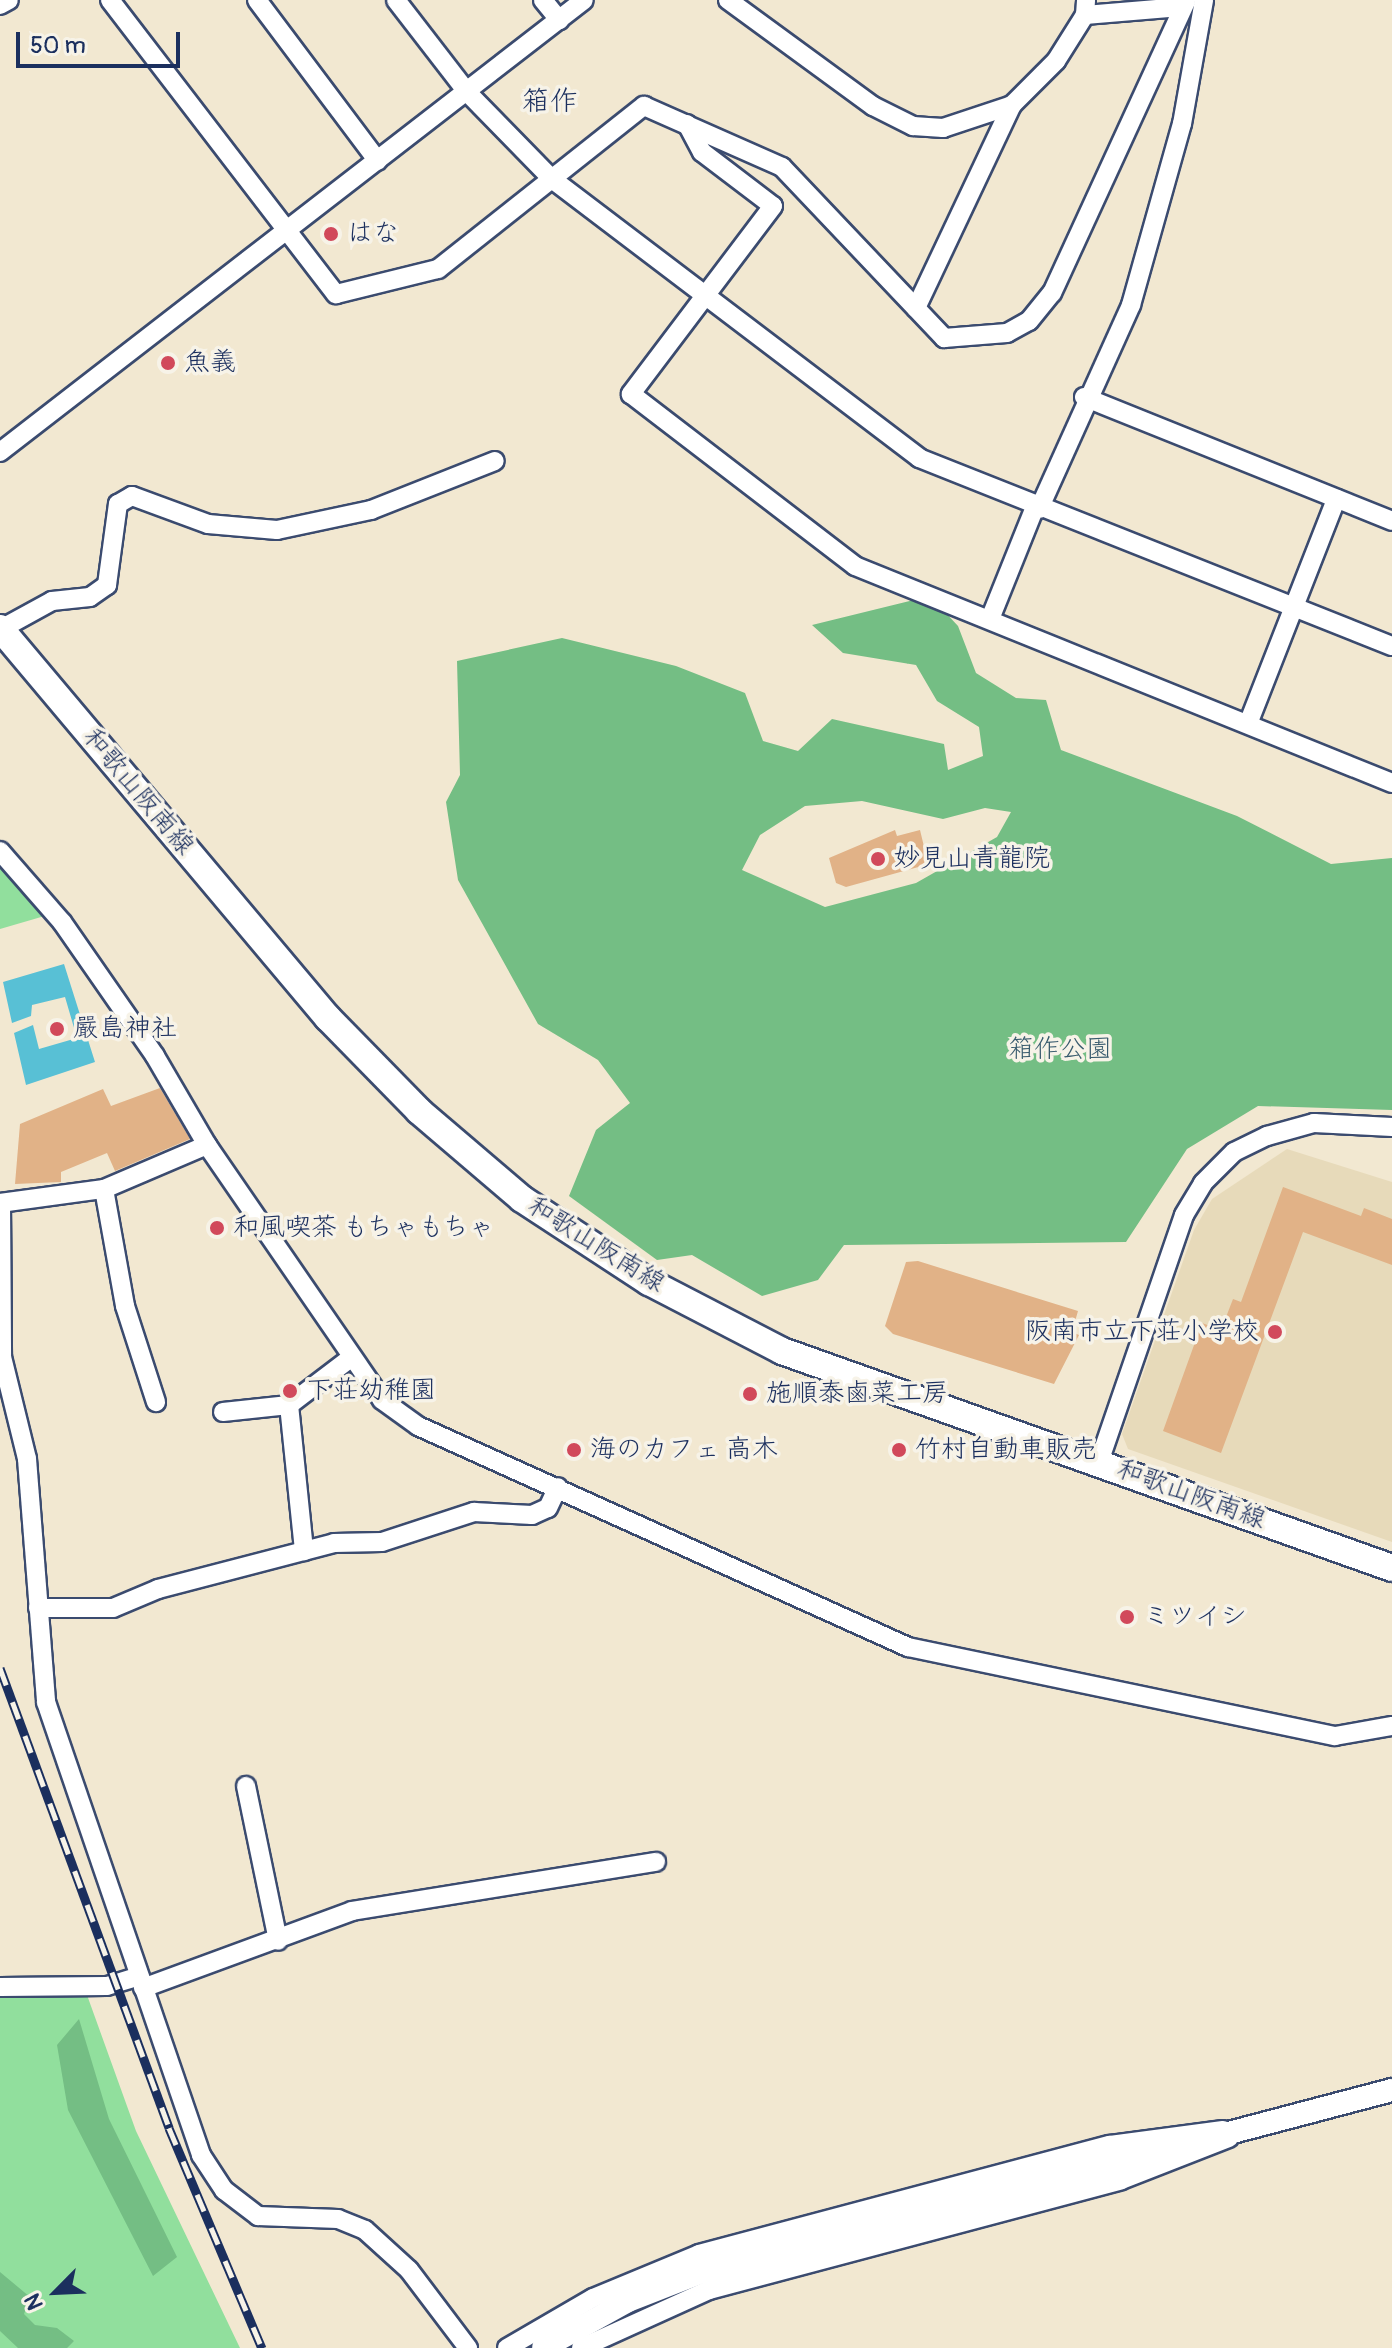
<!DOCTYPE html>
<html>
<head>
<meta charset="utf-8">
<style>
	body { margin:0 }
	#map { position:relative; width:1392px; height:2348px; overflow:hidden; background:#f2e8d1; font-family:Pangolin,"Klee One",sans-serif }
	div>[style] { position:absolute }
	[style*='--x'] { left:calc(var(--x)*1px); top:calc(var(--y)*1px); width:calc(var(--w)*1px); rotate:calc(var(--a)*1deg) }
	.built>* { inset:0; background:#e7daba }
	.green>* { inset:0; background:#91df9d }
	.forest>* { inset:0; background:#74be84 }
	.water>* { inset:0; background:#58c0d5 }
	.building>* { inset:0; background:#e1b287 }
	.roads { filter:drop-shadow(2px 0 #3b4b6f) drop-shadow(-2px 0 #3b4b6f) drop-shadow(0 2px #3b4b6f) drop-shadow(0 -2px #3b4b6f) }
	.minor>* { height:18px; margin:-9px; padding:0 9px; transform-origin:9px; border-radius:9px; background:#fff }
	.tertiary>* { height:22px; margin:-11px; padding:0 11px; transform-origin:11px; border-radius:11px; background:#fff }
	.secondary>* { height:26px; margin:-13px; padding:0 13px; transform-origin:13px; border-radius:13px; background:#fff }
	.rail>* { height:9px; margin-top:-4.5px; transform-origin:0; background:repeating-linear-gradient(90deg,#f7f3e8 0 18px,#1b2f5e 0 36px); box-sizing:border-box; border-block:2px solid #1b2f5e }
	.dots>* { width:22px; height:22px; translate:-50% -50%; box-sizing:border-box; border:4px solid #f7f3e8; border-radius:50% }
	span { translate:-50% -50%; white-space:nowrap; text-align:center; line-height:1.15; -webkit-text-stroke:7px #f7f3e8; paint-order:stroke }
	.poi-label { font-size:26px; color:#1b2f5e }
	.left { translate:0 -50%; text-align:left }
	.right { translate:-100% -50%; text-align:right }
	.street-label { font-size:26px; color:#1b2f5e }
	.park-label { font-size:26px; color:#385b6e }
	.neighbourhood-label { font-size:28px; color:#1b2f5e }
	.north { position:absolute; left:16px; top:2252px; width:80px; height:80px; -webkit-text-stroke:6px #f7f3e8; paint-order:stroke; rotate:246deg; font-size:22px; font-weight:700; line-height:32px; text-align:center; color:#1b2f5e }
	.north::after { content:''; display:block; margin:auto; width:28px; height:36px; background:#1b2f5e; clip-path:polygon(50% 0,100% 100%,50% 72%,0 100%) }
	.scale { position:absolute; left:16px; top:32px; width:164px; height:36px; box-sizing:border-box; border:4px solid #1b2f5e; border-top:0; padding-left:10px; font-size:24px; line-height:28px; white-space:nowrap; color:#1b2f5e; -webkit-text-stroke:6px #f7f3e8; paint-order:stroke }
</style>
</head>
<body>
<div id="map">
	<div class="built">
		<div style="clip-path:polygon(1287px 1149px,1392px 1182px,1392px 1542px,1128px 1449px,1122px 1434px,1194px 1230px,1212px 1199px)"></div>
	</div>
	<div class="green">
		<div style="clip-path:polygon(0 862px,48px 915px,0 929px)"></div>
		<div style="clip-path:polygon(87px 1995px,136px 2131px,240px 2348px,0 2348px,0 1997px)"></div>
	</div>
	<div class="forest">
		<div style="clip-path:polygon(evenodd,930px 596px,958px 626px,976px 673px,1016px 698px,1046px 700px,1061px 750px,1237px 816px,1331px 864px,1392px 858px,1392px 1110px,1258px 1106px,1187px 1149px,1126px 1242px,844px 1245px,818px 1280px,762px 1296px,692px 1255px,657px 1260px,569px 1196px,596px 1130px,630px 1103px,598px 1060px,538px 1024px,458px 880px,446px 802px,460px 775px,457px 661px,562px 638px,676px 666px,745px 693px,763px 741px,798px 751px,832px 719px,944px 744px,948px 770px,983px 756px,979px 727px,937px 701px,916px 665px,843px 653px,812px 625px,930px 596px,862px 801px,943px 819px,985px 808px,1011px 812px,997px 837px,916px 883px,825px 907px,742px 870px,760px 835px,805px 806px,862px 801px)"></div>
		<div style="clip-path:polygon(79px 2019px,109px 2119px,177px 2257px,153px 2276px,68px 2110px,57px 2045px)"></div>
		<div style="clip-path:polygon(0 2272px,30px 2297px,24px 2314px,35px 2325px,57px 2328px,74px 2341px,67px 2348px,18px 2348px,0 2331px)"></div>
	</div>
	<div class="water">
		<div style="clip-path:polygon(64px 964px,95px 1062px,26px 1085px,14px 1033px,33px 1025px,39px 1049px,77px 1038px,65px 997px,32px 1005px,31px 1016px,12px 1023px,3px 982px)"></div>
	</div>
	<div class="building">
		<div style="clip-path:polygon(895px 830px,897px 836px,920px 830px,927px 859px,922px 866px,846px 887px,836px 883px,829px 858px)"></div>
		<div style="clip-path:polygon(160px 1088px,190px 1139px,115px 1171px,107px 1153px,61px 1172px,61px 1182px,15px 1184px,20px 1124px,103px 1089px,111px 1106px)"></div>
		<div style="clip-path:polygon(1283px 1187px,1361px 1216px,1364px 1208px,1392px 1219px,1392px 1265px,1303px 1232px,1221px 1453px,1163px 1431px,1202px 1323px,1221px 1330px,1233px 1299px,1241px 1302px)"></div>
		<div style="clip-path:polygon(918px 1261px,1078px 1311px,1072px 1332px,1079px 1335px,1054px 1384px,893px 1334px,885px 1326px,906px 1262px)"></div>
	</div>
	<div class="roads">
		<div class="minor">
			<div style="--x:110;--y:0;--w:371;--a:52.5"></div>
			<div style="--x:336;--y:294;--w:105;--a:-13.8"></div>
			<div style="--x:438;--y:269;--w:263;--a:-38.4"></div>
			<div style="--x:644;--y:106;--w:151;--a:23.8"></div>
			<div style="--x:782;--y:167;--w:236;--a:46.5"></div>
			<div style="--x:944;--y:338;--w:63;--a:-4.5"></div>
			<div style="--x:1007;--y:333;--w:25;--a:-29"></div>
			<div style="--x:1029;--y:321;--w:36;--a:-51"></div>
			<div style="--x:1052;--y:293;--w:323;--a:-65.3"></div>
			<div style="--x:257;--y:0;--w:201;--a:53.1"></div>
			<div style="--x:396;--y:0;--w:116;--a:52.3"></div>
			<div style="--x:467;--y:92;--w:122;--a:45.7"></div>
			<div style="--x:552;--y:179;--w:461;--a:37.2"></div>
			<div style="--x:919;--y:458;--w:509;--a:21.68"></div>
			<div style="--x:543;--y:0;--w:26;--a:51"></div>
			<div style="--x:728;--y:0;--w:180;--a:36.2"></div>
			<div style="--x:873;--y:106;--w:45;--a:26.6"></div>
			<div style="--x:913;--y:126;--w:30;--a:4"></div>
			<div style="--x:943;--y:128;--w:73;--a:-18.4"></div>
			<div style="--x:1012;--y:105;--w:62;--a:-45"></div>
			<div style="--x:1056;--y:61;--w:54;--a:-57.8"></div>
			<div style="--x:1085;--y:15;--w:15;--a:-86"></div>
			<div style="--x:0;--y:5;--w:10;--a:-29"></div>
			<div style="--x:1085;--y:15;--w:96;--a:-4.8"></div>
			<div style="--x:687;--y:124;--w:32;--a:62"></div>
			<div style="--x:702;--y:152;--w:89;--a:37.3"></div>
			<div style="--x:773;--y:206;--w:236;--a:127.1"></div>
			<div style="--x:631;--y:394;--w:282;--a:37.5"></div>
			<div style="--x:855;--y:566;--w:579;--a:22"></div>
			<div style="--x:916;--y:308;--w:225;--a:-64.7"></div>
			<div style="--x:1084;--y:397;--w:332;--a:21.9"></div>
			<div style="--x:0;--y:452;--w:738;--a:-37.74"></div>
			<div style="--x:1039;--y:509;--w:224;--a:-65.7"></div>
			<div style="--x:1131;--y:305;--w:188;--a:-74.3"></div>
			<div style="--x:1182;--y:124;--w:126;--a:-79.9"></div>
			<div style="--x:990;--y:619;--w:121;--a:-68.1"></div>
			<div style="--x:1;--y:629;--w:58;--a:-28.8"></div>
			<div style="--x:52;--y:601;--w:38;--a:-6"></div>
			<div style="--x:90;--y:597;--w:21;--a:-35"></div>
			<div style="--x:107;--y:585;--w:82;--a:-82.3"></div>
			<div style="--x:118;--y:504;--w:16;--a:-30"></div>
			<div style="--x:132;--y:496;--w:81;--a:20.2"></div>
			<div style="--x:208;--y:524;--w:69;--a:5"></div>
			<div style="--x:277;--y:530;--w:96;--a:-12"></div>
			<div style="--x:371;--y:510;--w:133;--a:-21.6"></div>
			<div style="--x:1248;--y:724;--w:242;--a:-68.6"></div>
			<div style="--x:0;--y:851;--w:94;--a:48.9"></div>
			<div style="--x:62;--y:922;--w:163;--a:55.2"></div>
			<div style="--x:155;--y:1056;--w:103;--a:59.7"></div>
			<div style="--x:207;--y:1145;--w:309;--a:55.5"></div>
			<div style="--x:382;--y:1400;--w:44;--a:35.8"></div>
			<div style="--x:418;--y:1426;--w:538;--a:24.28"></div>
			<div style="--x:908;--y:1647;--w:436;--a:11.8"></div>
			<div style="--x:1335;--y:1736;--w:58;--a:-10"></div>
			<div style="--x:104;--y:1189;--w:119;--a:79.8"></div>
			<div style="--x:125;--y:1306;--w:101;--a:72.1"></div>
			<div style="--x:0;--y:1203;--w:105;--a:-7.7"></div>
			<div style="--x:104;--y:1189;--w:112;--a:-23.1"></div>
			<div style="--x:1;--y:1203;--w:154;--a:89.6"></div>
			<div style="--x:2;--y:1357;--w:105;--a:76.2"></div>
			<div style="--x:27;--y:1459;--w:244;--a:85.5"></div>
			<div style="--x:46;--y:1702;--w:479;--a:71.1"></div>
			<div style="--x:201;--y:2155;--w:42;--a:56.7"></div>
			<div style="--x:224;--y:2190;--w:43;--a:37.4"></div>
			<div style="--x:258;--y:2216;--w:80;--a:2.1"></div>
			<div style="--x:338;--y:2219;--w:29;--a:22"></div>
			<div style="--x:365;--y:2230;--w:59;--a:42.3"></div>
			<div style="--x:409;--y:2270;--w:98;--a:52.9"></div>
			<div style="--x:289;--y:1405;--w:147;--a:84.1"></div>
			<div style="--x:223;--y:1412;--w:66;--a:-6.1"></div>
			<div style="--x:289;--y:1405;--w:79;--a:-37.3"></div>
			<div style="--x:1099;--y:1462;--w:261;--a:-71"></div>
			<div style="--x:1184;--y:1215;--w:37;--a:-59"></div>
			<div style="--x:1203;--y:1183;--w:44;--a:-45"></div>
			<div style="--x:1234;--y:1152;--w:37;--a:-26"></div>
			<div style="--x:1267;--y:1136;--w:49;--a:-15.5"></div>
			<div style="--x:1314;--y:1123;--w:78;--a:2.9"></div>
			<div style="--x:38;--y:1608;--w:75;--a:0"></div>
			<div style="--x:113;--y:1608;--w:49;--a:-22.9"></div>
			<div style="--x:158;--y:1589;--w:182;--a:-14.6"></div>
			<div style="--x:334;--y:1543;--w:48;--a:-1.2"></div>
			<div style="--x:382;--y:1542;--w:97;--a:-18.1"></div>
			<div style="--x:474;--y:1512;--w:58;--a:3"></div>
			<div style="--x:532;--y:1515;--w:17;--a:-24"></div>
			<div style="--x:548;--y:1508;--w:23;--a:-65"></div>
			<div style="--x:246;--y:1786;--w:158;--a:78.3"></div>
			<div style="--x:0;--y:1987;--w:107;--a:-0.5"></div>
			<div style="--x:107;--y:1986;--w:34;--a:-17"></div>
			<div style="--x:143;--y:1988;--w:223;--a:-20.2"></div>
			<div style="--x:352;--y:1911;--w:308;--a:-9.2"></div>
			<div style="--x:507;--y:2348;--w:99;--a:-30.2"></div>
			<div style="--x:593;--y:2298;--w:115;--a:-22.5"></div>
			<div style="--x:699;--y:2254;--w:425;--a:-14.9"></div>
			<div style="--x:1110;--y:2145;--w:114;--a:-7.6"></div>
			<div style="--x:581;--y:2348;--w:141;--a:-24.4"></div>
			<div style="--x:709;--y:2290;--w:426;--a:-14.9"></div>
			<div style="--x:1121;--y:2180;--w:116;--a:-21.3"></div>
		</div>
		<div class="tertiary">
			<div style="--x:543;--y:2348;--w:97;--a:-28.9"></div>
			<div style="--x:628;--y:2301;--w:79;--a:-21.4"></div>
			<div style="--x:702;--y:2272;--w:714;--a:-14.78"></div>
		</div>
		<div class="secondary">
			<div style="--x:0;--y:628;--w:510;--a:49.94"></div>
			<div style="--x:328;--y:1018;--w:130;--a:45.6"></div>
			<div style="--x:419;--y:1111;--w:135;--a:40.5"></div>
			<div style="--x:522;--y:1199;--w:152;--a:33.2"></div>
			<div style="--x:649;--y:1282;--w:150;--a:27.4"></div>
			<div style="--x:782;--y:1351;--w:647;--a:19.58"></div>
		</div>
	</div>
	<div class="rail">
		<div style="--x:0;--y:1668;--w:490;--a:69.8"></div>
		<div style="--x:169;--y:2128;--w:239;--a:67.1"></div>
	</div>
	<div class="dots">
		<div style="left:331px;top:234px;background:#d1495b"></div>
		<div style="left:168px;top:363px;background:#d1495b"></div>
		<div style="left:878px;top:859px;background:#d1495b"></div>
		<div style="left:57px;top:1029px;background:#d1495b"></div>
		<div style="left:217px;top:1228px;background:#d1495b"></div>
		<div style="left:1275px;top:1332px;background:#d1495b"></div>
		<div style="left:290px;top:1391px;background:#d1495b"></div>
		<div style="left:750px;top:1394px;background:#d1495b"></div>
		<div style="left:574px;top:1450px;background:#d1495b"></div>
		<div style="left:899px;top:1450px;background:#d1495b"></div>
		<div style="left:1127px;top:1617px;background:#d1495b"></div>
	</div>
	<div class="poi-label">
		<span class="left" style="left:347px;top:234px">はな</span>
		<span class="left" style="left:184px;top:363px">魚義</span>
		<span class="left" style="left:894px;top:859px">妙見山青龍院</span>
		<span class="left" style="left:73px;top:1029px">嚴島神社</span>
		<span class="left" style="left:233px;top:1228px">和風喫茶 もちゃもちゃ</span>
		<span class="right" style="left:1259px;top:1332px">阪南市立下荘小学校</span>
		<span class="left" style="left:306px;top:1391px">下荘幼稚園</span>
		<span class="left" style="left:766px;top:1394px">施順泰鹵菜工房</span>
		<span class="left" style="left:590px;top:1450px">海のカフェ 高木</span>
		<span class="left" style="left:915px;top:1450px">竹村自動車販売</span>
		<span class="left" style="left:1143px;top:1617px">ミツイシ</span>
	</div>
	<div class="street-label">
		<span style="left:138px;top:792px;rotate:50deg">和歌山阪南線</span>
		<span style="left:596px;top:1245px;rotate:32deg">和歌山阪南線</span>
		<span style="left:1191px;top:1495px;rotate:20deg">和歌山阪南線</span>
	</div>
	<div class="park-label">
		<span style="left:1060px;top:1050px">箱作公園</span>
	</div>
	<div class="neighbourhood-label">
		<span style="left:550px;top:102px">箱作</span>
	</div>
	<div class="north">N</div>
	<div class="scale">50 m</div>
</div>
</body>
</html>
